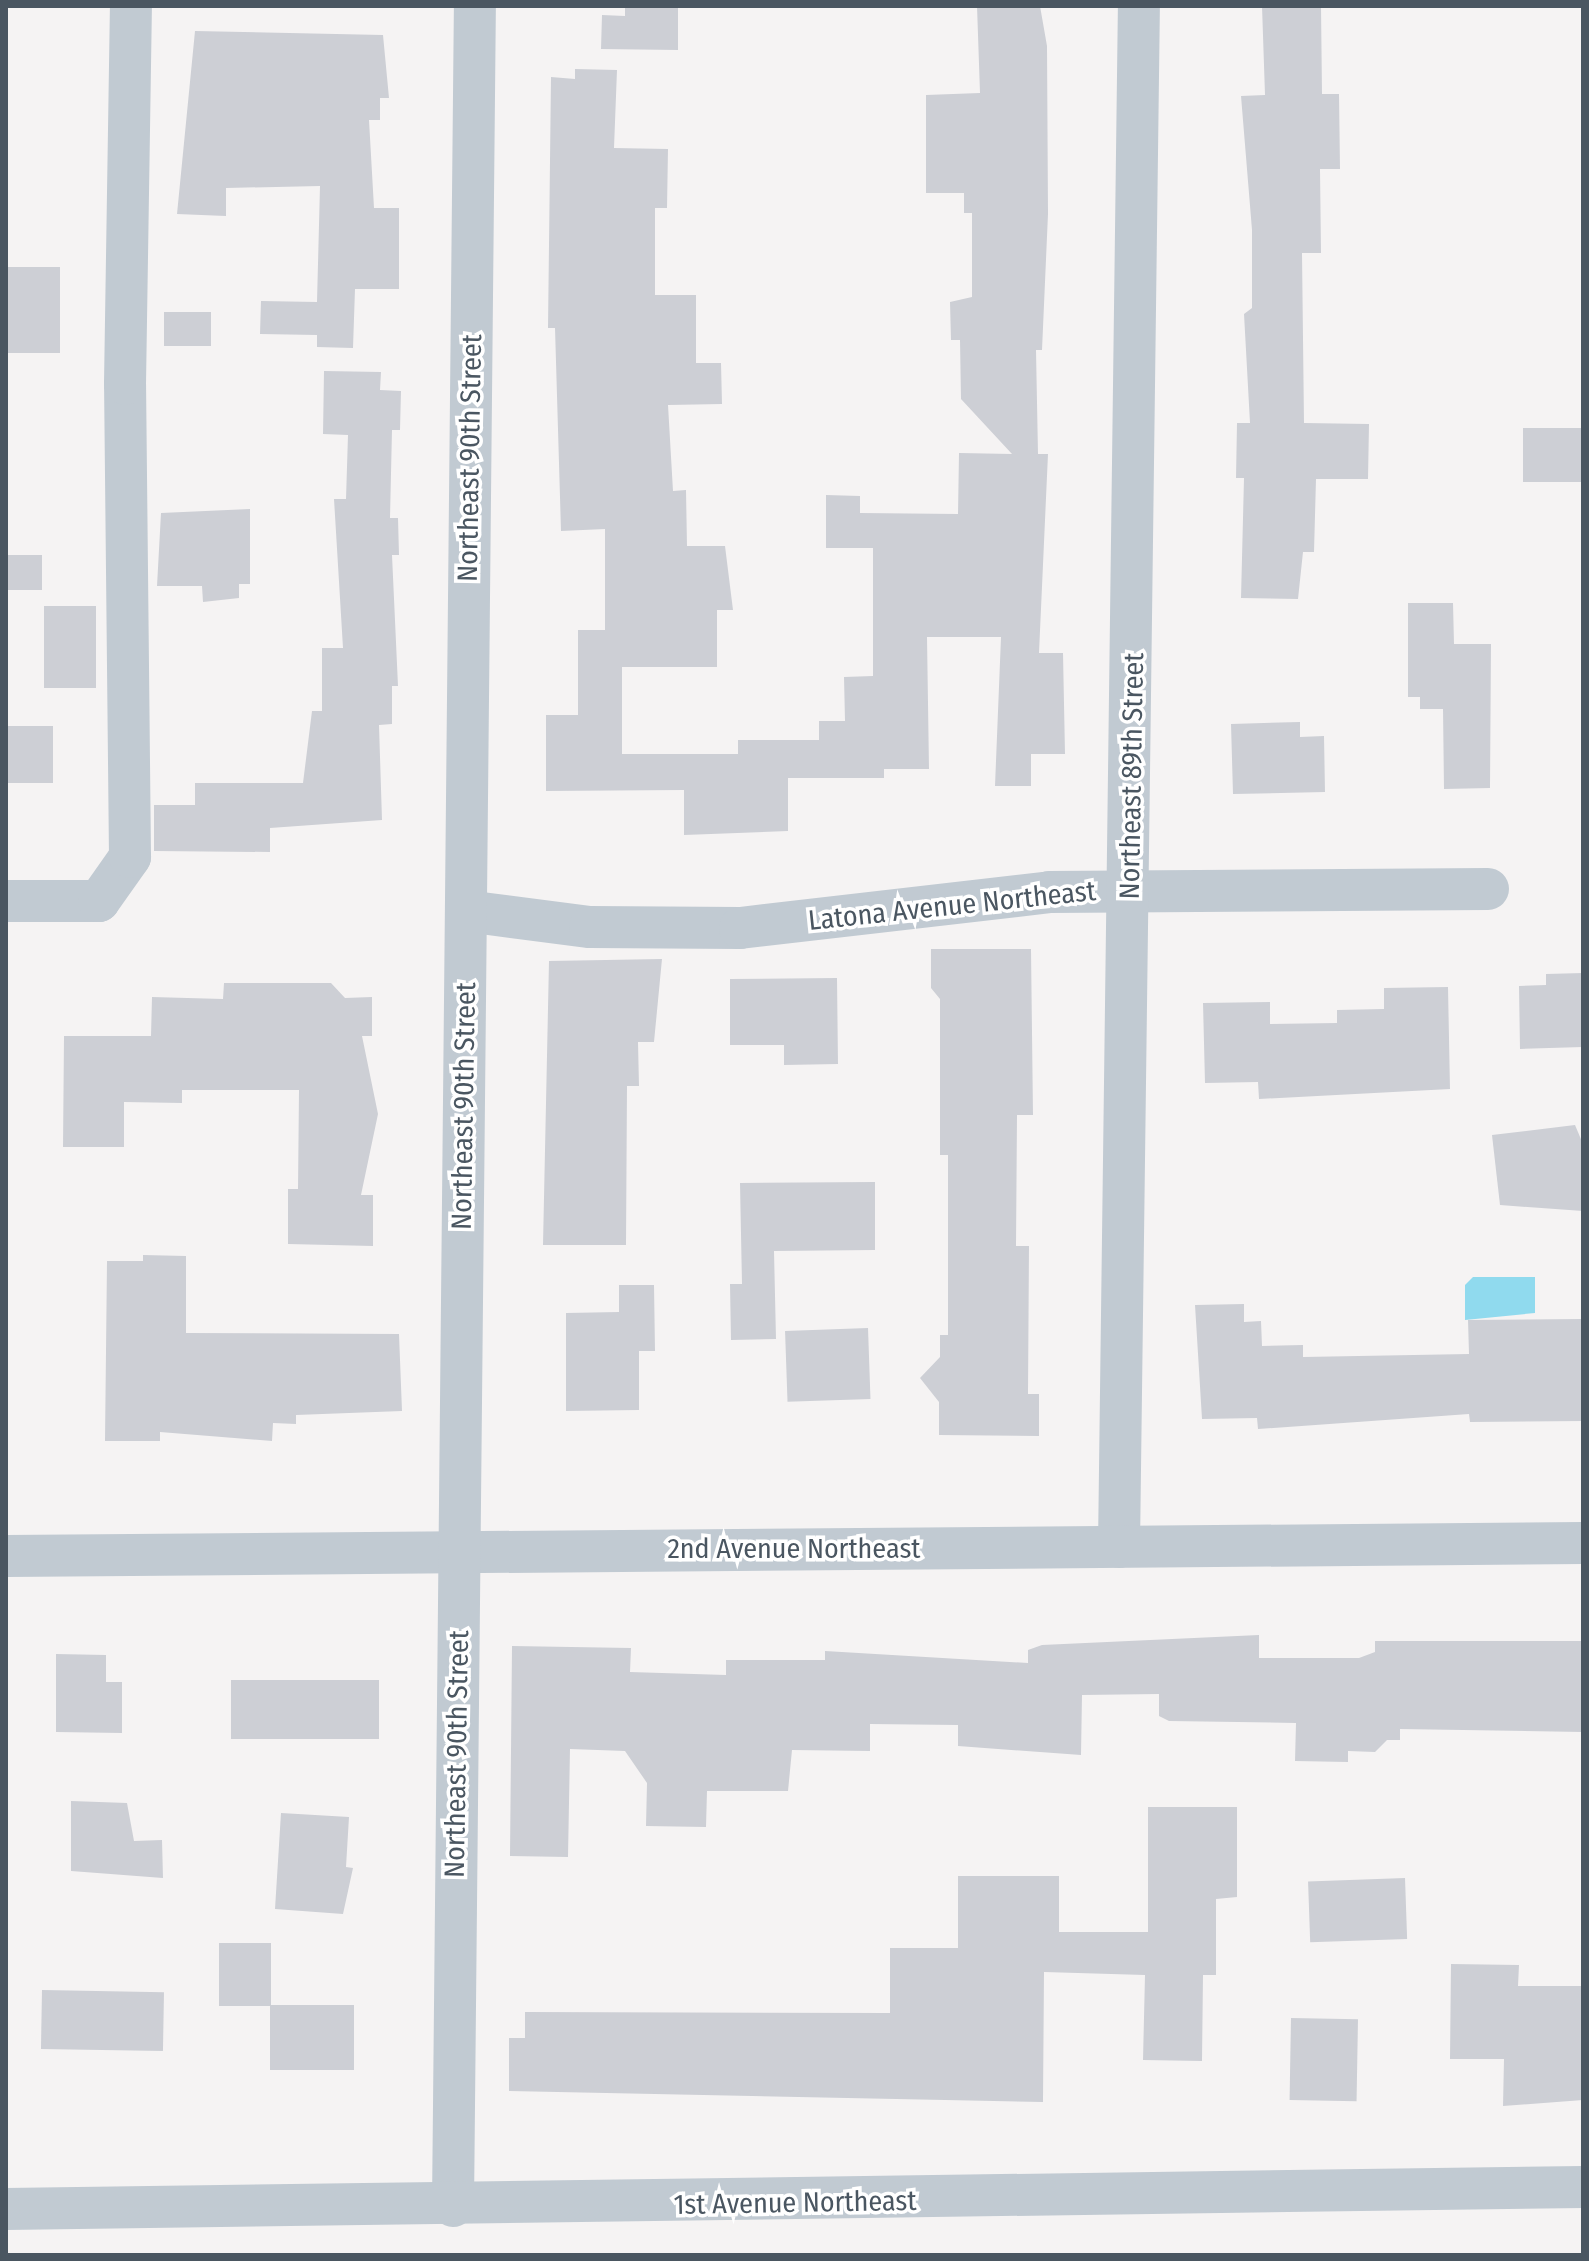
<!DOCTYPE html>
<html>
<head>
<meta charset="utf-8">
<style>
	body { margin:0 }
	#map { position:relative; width:1589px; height:2261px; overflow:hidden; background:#f5f3f3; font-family:"Fira Sans Condensed",sans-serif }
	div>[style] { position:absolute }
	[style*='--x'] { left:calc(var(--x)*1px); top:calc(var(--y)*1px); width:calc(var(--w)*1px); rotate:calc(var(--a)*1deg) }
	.water>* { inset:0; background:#90daee }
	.building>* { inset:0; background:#cdcfd5; transform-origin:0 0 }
	.minor>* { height:42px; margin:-21px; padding:0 21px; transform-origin:21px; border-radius:21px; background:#c1cad2 }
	span { translate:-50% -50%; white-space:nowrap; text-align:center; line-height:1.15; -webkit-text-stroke:7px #fff; paint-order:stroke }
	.street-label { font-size:28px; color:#4a5661 }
	.frame { position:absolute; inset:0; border:8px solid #4a5661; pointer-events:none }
</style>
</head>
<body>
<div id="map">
	<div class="water">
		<div style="clip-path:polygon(1473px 1277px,1535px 1277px,1535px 1313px,1465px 1320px,1465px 1285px)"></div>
	</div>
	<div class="building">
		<div style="clip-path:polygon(625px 6px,678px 6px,678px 50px,601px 49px,602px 15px,625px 16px)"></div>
		<div style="clip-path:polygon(977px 6px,1040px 6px,1047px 46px,1048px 214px,1042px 350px,1036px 350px,1038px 454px,1048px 454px,1039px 653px,1063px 653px,1065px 754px,1031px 754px,1031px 786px,995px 786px,1001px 637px,927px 637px,929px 769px,884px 769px,884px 778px,788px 778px,788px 831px,684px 835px,684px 790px,546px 791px,546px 715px,578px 715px,578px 630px,605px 630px,605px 529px,561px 531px,555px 328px,548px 328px,551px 77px,575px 79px,575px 69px,617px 70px,614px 148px,668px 149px,667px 208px,655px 208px,655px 295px,696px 295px,696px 363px,721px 363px,722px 404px,668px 405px,673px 491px,686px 490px,687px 546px,725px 546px,733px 610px,717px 610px,717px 667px,622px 667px,622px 754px,738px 754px,738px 740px,819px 740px,819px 721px,845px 721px,844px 677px,873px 676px,873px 548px,826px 548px,826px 495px,860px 496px,860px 513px,958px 514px,959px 453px,1012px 454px,961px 399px,960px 340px,951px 340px,950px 302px,972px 297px,972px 213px,964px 213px,964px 193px,926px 193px,926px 95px,980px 93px)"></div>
		<div style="clip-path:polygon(1262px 6px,1321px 6px,1322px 94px,1339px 94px,1340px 169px,1320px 169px,1321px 253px,1302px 253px,1304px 423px,1369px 424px,1368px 479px,1316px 479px,1314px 552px,1303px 552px,1298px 599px,1241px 598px,1244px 478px,1236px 478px,1237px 423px,1250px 423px,1244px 314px,1252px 308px,1252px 230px,1241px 96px,1265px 95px)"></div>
		<div style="clip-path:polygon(195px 31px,383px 35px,389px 98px,380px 98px,380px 120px,369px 120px,374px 208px,399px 208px,399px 289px,355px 289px,353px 348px,317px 347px,317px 335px,260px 334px,261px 301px,317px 302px,320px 186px,226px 188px,226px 216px,177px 214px)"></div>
		<div style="left:6px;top:267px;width:54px;height:86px"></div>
		<div style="left:211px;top:312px;width:34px;height:47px;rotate:90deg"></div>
		<div style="clip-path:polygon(324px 371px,381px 372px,380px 390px,401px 391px,400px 430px,392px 430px,390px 518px,398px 518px,399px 555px,392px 555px,398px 686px,392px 686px,392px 724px,379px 725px,382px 820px,270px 828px,270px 852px,154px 851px,154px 805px,195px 805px,195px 783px,303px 783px,312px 711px,322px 711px,322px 648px,343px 648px,334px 499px,346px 499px,348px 435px,323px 434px)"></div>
		<div style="left:1583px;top:428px;width:54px;height:60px;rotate:90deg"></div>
		<div style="clip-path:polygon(250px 509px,250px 584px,239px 584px,239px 598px,203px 602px,202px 586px,157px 586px,161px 513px)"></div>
		<div style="left:6px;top:555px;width:36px;height:35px"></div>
		<div style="clip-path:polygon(1408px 603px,1453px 603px,1454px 644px,1491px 644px,1490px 788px,1444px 789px,1443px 709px,1420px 709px,1420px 697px,1408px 697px)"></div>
		<div style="left:96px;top:606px;width:82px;height:52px;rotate:90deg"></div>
		<div style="clip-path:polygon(1300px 722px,1300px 737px,1324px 736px,1325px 792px,1233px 794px,1231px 724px)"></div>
		<div style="left:6px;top:726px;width:47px;height:57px"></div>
		<div style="clip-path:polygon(931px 949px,1031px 949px,1033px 1115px,1017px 1115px,1016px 1246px,1029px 1246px,1028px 1394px,1039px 1394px,1039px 1436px,939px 1435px,939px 1402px,920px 1378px,940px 1357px,940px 1335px,948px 1335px,948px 1155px,940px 1155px,940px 999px,931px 988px)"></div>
		<div style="clip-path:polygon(662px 959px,654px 1042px,638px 1042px,639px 1086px,627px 1086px,626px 1245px,543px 1245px,549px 961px)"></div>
		<div style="clip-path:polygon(1583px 973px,1583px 1047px,1520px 1049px,1519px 986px,1546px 985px,1546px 974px)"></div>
		<div style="clip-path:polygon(837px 978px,838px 1064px,784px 1065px,784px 1045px,730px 1045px,730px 979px)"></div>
		<div style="clip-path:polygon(224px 983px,331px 983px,345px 998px,372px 997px,372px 1036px,362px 1036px,378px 1114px,361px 1195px,373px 1195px,373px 1246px,288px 1244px,288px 1189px,298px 1189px,299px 1090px,182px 1090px,182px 1103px,124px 1102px,124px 1147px,63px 1147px,64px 1036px,151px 1036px,152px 997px,223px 999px)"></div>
		<div style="clip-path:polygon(1448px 987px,1450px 1089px,1259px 1099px,1258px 1082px,1205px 1083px,1203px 1003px,1270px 1002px,1270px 1024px,1337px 1023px,1337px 1010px,1384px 1009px,1384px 988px)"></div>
		<div style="clip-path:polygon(1575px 1125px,1583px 1144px,1583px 1211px,1500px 1205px,1492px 1135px)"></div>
		<div style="clip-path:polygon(875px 1182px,875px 1250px,774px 1251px,776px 1339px,731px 1340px,730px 1284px,742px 1284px,740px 1183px)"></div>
		<div style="clip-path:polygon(143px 1255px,186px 1256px,186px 1333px,399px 1334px,402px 1411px,296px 1415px,296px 1424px,273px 1423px,272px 1441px,160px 1432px,160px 1441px,105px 1441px,107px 1261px,143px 1261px)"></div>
		<div style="clip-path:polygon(619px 1285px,654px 1285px,655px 1351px,639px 1351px,639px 1410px,566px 1411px,566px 1313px,619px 1312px)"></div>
		<div style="clip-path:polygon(1244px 1304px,1244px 1322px,1261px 1321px,1262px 1346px,1303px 1345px,1303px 1357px,1469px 1354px,1468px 1320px,1583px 1319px,1583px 1421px,1470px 1422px,1469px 1414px,1258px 1429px,1257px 1418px,1202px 1419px,1195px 1305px)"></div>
		<div style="left:868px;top:1328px;width:71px;height:83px;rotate:88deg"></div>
		<div style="clip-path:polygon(1259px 1635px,1259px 1658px,1359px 1658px,1375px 1652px,1375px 1641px,1583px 1641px,1583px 1732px,1400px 1729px,1400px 1740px,1387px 1740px,1375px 1752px,1348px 1751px,1348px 1762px,1295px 1761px,1296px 1723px,1169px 1721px,1159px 1716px,1159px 1694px,1082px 1695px,1081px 1755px,958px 1746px,958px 1725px,870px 1724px,870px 1751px,792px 1750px,788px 1791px,707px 1791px,706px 1827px,646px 1826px,647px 1783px,625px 1751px,570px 1749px,568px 1857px,510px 1856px,512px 1646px,631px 1648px,630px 1672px,726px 1675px,726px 1660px,825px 1660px,825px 1651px,1028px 1663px,1028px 1650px,1042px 1645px)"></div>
		<div style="clip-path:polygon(56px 1654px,106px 1655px,106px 1682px,122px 1682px,122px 1733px,56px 1732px)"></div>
		<div style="left:231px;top:1680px;width:148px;height:59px"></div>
		<div style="clip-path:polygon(71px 1801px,127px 1803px,134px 1841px,162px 1840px,163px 1878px,71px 1871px)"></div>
		<div style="clip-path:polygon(1148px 1807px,1237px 1807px,1237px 1897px,1216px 1899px,1216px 1975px,1203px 1975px,1202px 2061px,1143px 2060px,1145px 1975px,1044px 1972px,1043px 2102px,509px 2091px,509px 2038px,525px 2038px,525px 2012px,890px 2013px,890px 1948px,958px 1948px,958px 1876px,1059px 1876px,1059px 1932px,1148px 1932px)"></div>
		<div style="clip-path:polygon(281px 1813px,349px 1817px,346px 1867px,353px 1868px,343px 1914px,275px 1909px)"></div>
		<div style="left:1405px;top:1878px;width:61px;height:97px;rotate:88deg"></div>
		<div style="clip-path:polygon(219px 1943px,271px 1943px,271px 2005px,354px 2005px,354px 2070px,270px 2070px,270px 2006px,219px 2006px)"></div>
		<div style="clip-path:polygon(1451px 1964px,1519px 1965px,1518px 1986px,1583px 1986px,1583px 2100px,1503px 2106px,1504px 2059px,1450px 2059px)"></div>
		<div style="left:42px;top:1990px;width:122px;height:59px;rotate:1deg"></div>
		<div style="left:1291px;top:2018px;width:67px;height:82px;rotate:1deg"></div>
	</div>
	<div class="minor">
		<div style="--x:6;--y:901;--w:93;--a:0"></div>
		<div style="--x:99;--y:901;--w:54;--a:-54.8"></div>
		<div style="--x:130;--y:857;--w:473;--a:-90.6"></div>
		<div style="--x:125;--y:384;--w:378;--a:-89.1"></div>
		<div style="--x:466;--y:911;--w:125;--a:7.4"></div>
		<div style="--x:590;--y:927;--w:150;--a:0.4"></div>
		<div style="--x:740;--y:928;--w:311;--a:-6.6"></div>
		<div style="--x:1049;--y:892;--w:439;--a:-0.4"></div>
		<div style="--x:1119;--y:1547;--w:1541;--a:-89.26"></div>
		<div style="--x:6;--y:1556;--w:1577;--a:-0.47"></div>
		<div style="--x:453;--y:2206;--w:2200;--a:-89.43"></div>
		<div style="--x:6;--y:2209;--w:1577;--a:-0.8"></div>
	</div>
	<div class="street-label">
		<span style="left:470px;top:458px;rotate:-89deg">Northeast 90th Street</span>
		<span style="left:1132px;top:776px;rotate:-89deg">Northeast 89th Street</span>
		<span style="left:952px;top:906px;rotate:-6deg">Latona Avenue Northeast</span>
		<span style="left:464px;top:1106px;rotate:-89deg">Northeast 90th Street</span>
		<span style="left:794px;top:1549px">2nd Avenue Northeast</span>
		<span style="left:457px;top:1754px;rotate:-89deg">Northeast 90th Street</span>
		<span style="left:795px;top:2203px;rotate:-1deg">1st Avenue Northeast</span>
	</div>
	<div class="frame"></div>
</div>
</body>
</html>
